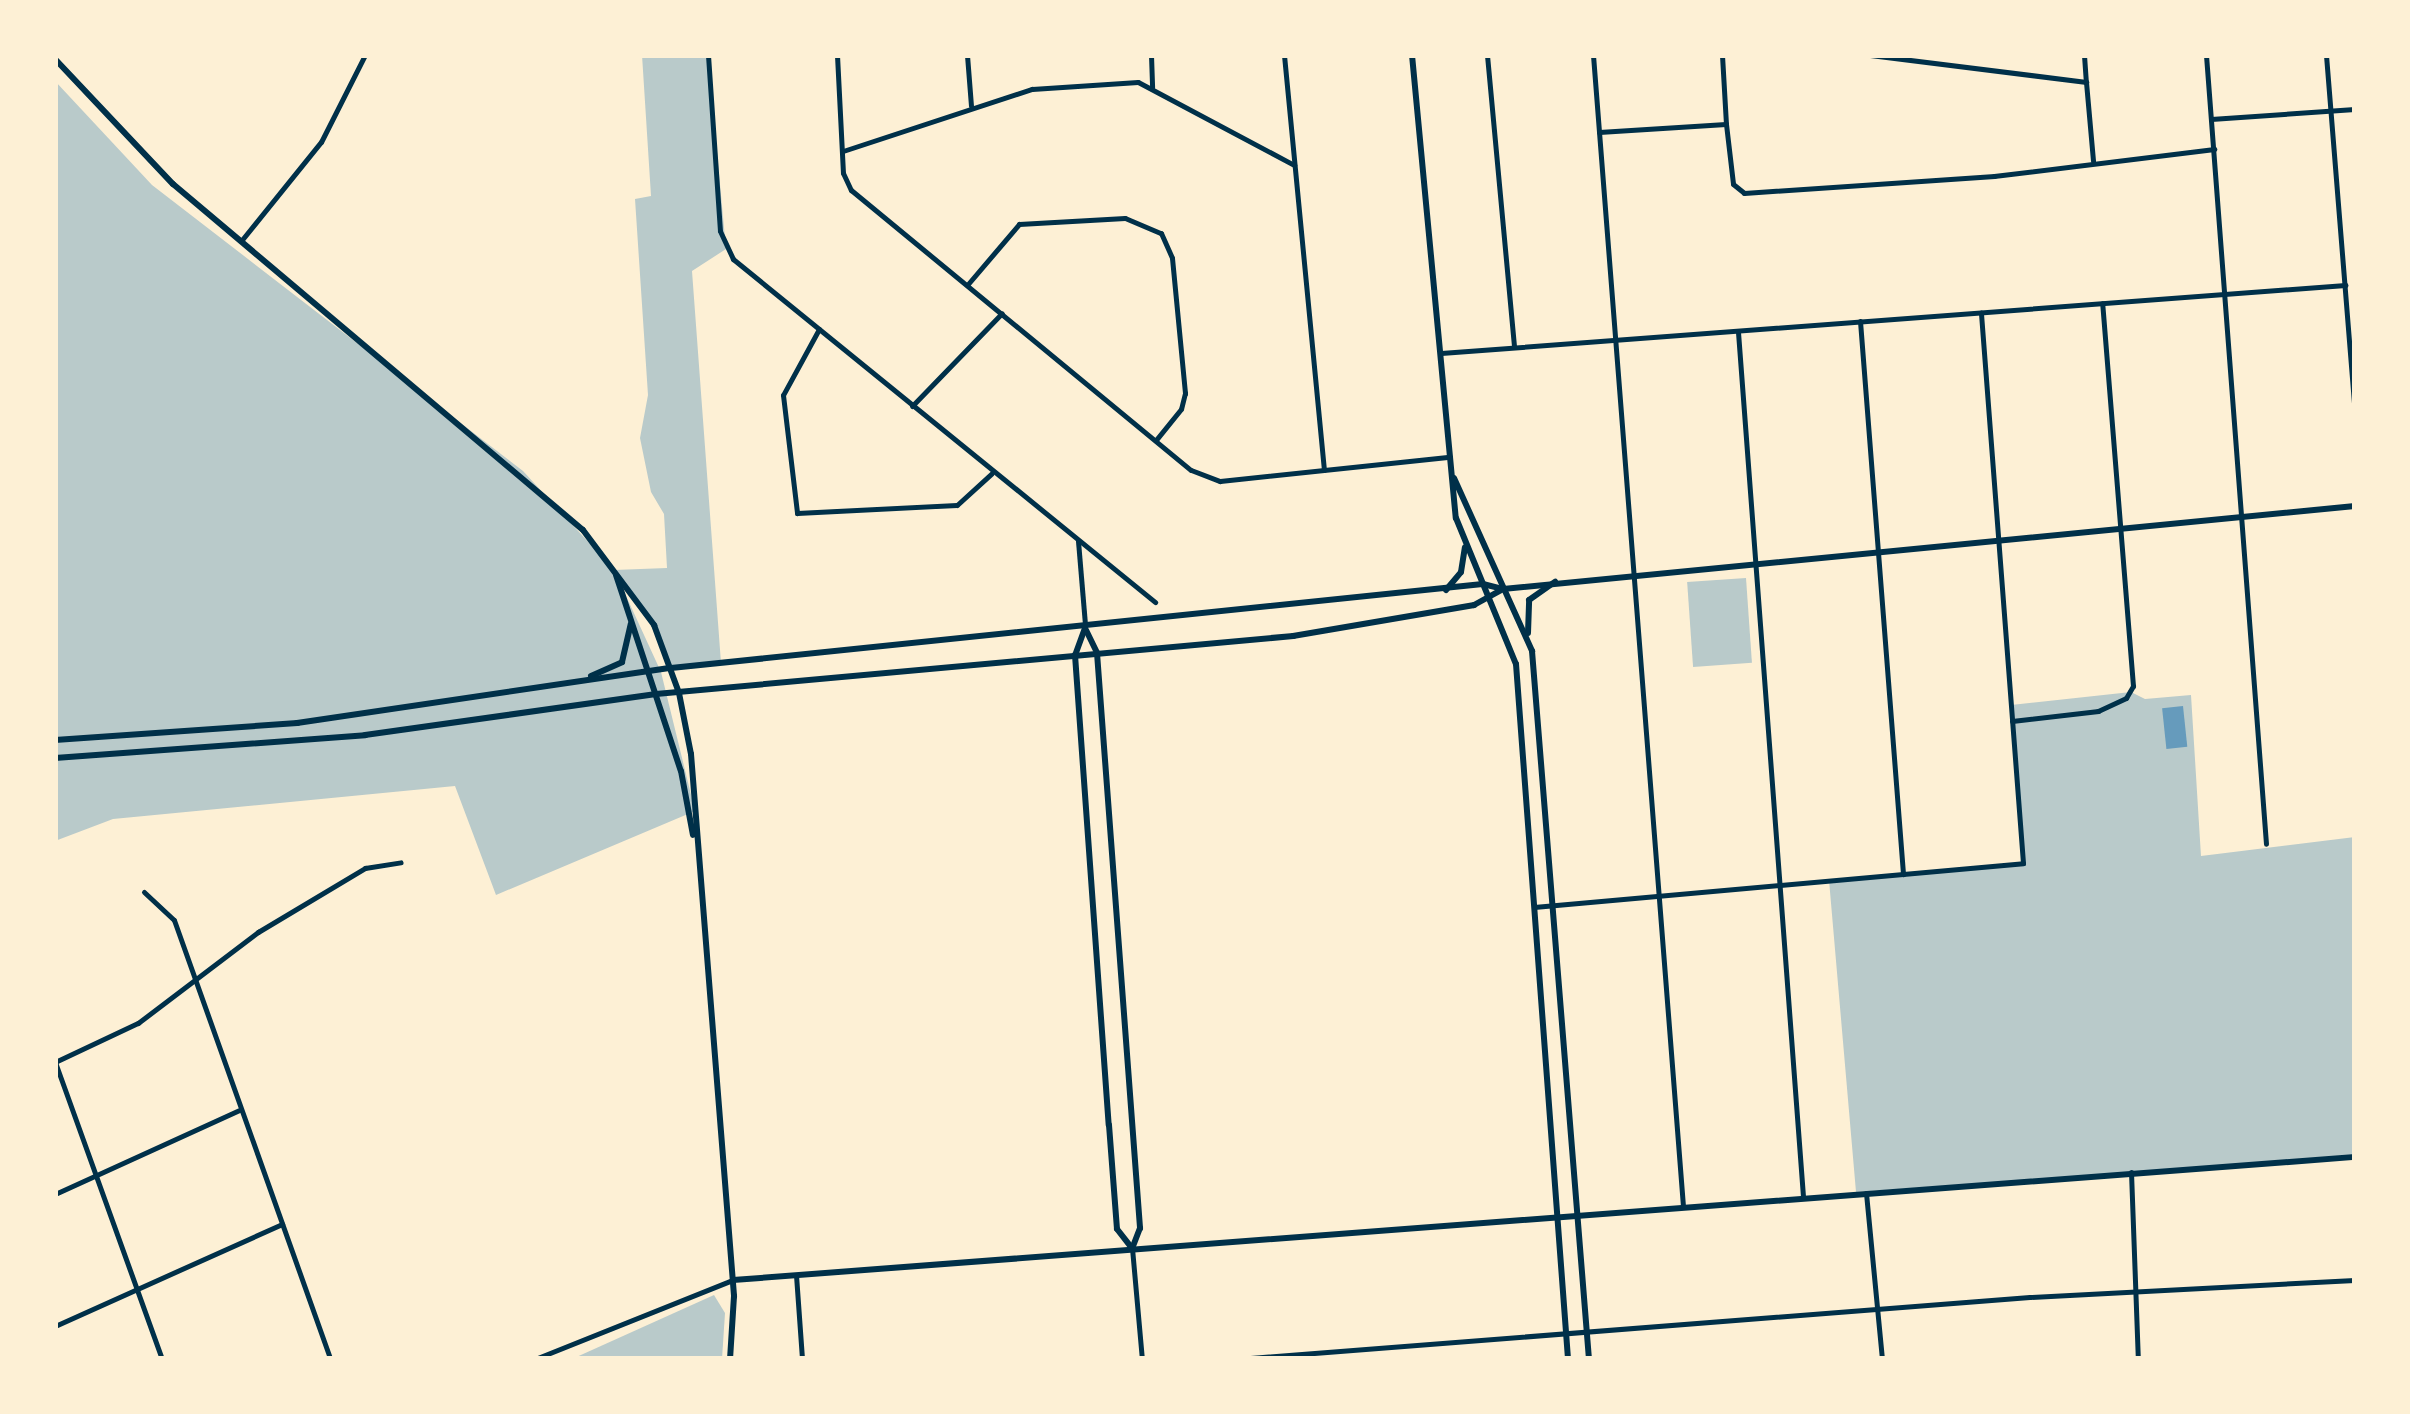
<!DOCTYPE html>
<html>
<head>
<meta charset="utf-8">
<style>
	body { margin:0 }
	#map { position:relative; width:2410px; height:1414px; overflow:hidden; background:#fdf0d5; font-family:"PT Sans",sans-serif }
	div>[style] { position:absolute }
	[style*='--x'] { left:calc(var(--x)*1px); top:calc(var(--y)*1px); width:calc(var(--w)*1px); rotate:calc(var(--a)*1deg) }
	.green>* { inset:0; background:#b9caca; transform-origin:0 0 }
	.water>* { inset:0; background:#669bbc; transform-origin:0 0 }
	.minor>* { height:5px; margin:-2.5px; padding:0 2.5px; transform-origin:2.5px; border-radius:2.5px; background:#003049 }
	.tertiary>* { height:6px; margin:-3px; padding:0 3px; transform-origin:3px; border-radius:3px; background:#003049 }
	.secondary>* { height:6px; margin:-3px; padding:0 3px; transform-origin:3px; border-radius:3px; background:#003049 }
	span { translate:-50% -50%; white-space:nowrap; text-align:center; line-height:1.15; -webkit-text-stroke:10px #fdf0d5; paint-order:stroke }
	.frame { position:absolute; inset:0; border:58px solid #fdf0d5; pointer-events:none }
</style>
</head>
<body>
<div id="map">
	<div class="green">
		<div style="clip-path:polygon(642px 55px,708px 55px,726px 249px,692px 271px,721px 663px,671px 668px,644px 608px,616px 574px,661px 672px,695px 811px,496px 895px,455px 786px,113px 819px,55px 841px,55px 81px,152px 185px,523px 471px,614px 570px,667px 568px,664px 514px,651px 492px,640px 438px,648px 395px,635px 199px,651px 196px)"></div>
		<div style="left:1746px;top:578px;width:85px;height:59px;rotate:86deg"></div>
		<div style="clip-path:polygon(2131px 692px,2145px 699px,2191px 695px,2201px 856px,2355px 837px,2355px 1157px,1856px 1192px,1829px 880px,2023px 863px,2011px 705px)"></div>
		<div style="clip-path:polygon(714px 1295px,725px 1313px,722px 1359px,572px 1359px)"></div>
	</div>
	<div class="water">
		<div style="left:2183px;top:706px;width:41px;height:21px;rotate:84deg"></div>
	</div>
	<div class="minor">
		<div style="--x:708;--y:55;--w:176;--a:86.1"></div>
		<div style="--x:720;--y:231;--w:31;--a:65"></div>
		<div style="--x:733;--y:259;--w:544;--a:39.1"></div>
		<div style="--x:837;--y:55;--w:118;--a:87.1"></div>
		<div style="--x:843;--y:173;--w:19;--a:65"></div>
		<div style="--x:851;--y:190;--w:440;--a:39.5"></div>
		<div style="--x:1191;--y:470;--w:31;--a:21"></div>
		<div style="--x:1220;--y:481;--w:231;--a:-6"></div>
		<div style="--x:967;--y:55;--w:51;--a:85.5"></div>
		<div style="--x:1151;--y:55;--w:32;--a:88"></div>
		<div style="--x:1284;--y:55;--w:417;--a:84.5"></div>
		<div style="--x:1487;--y:55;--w:293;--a:84.7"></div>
		<div style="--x:1593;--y:55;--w:1154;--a:85.53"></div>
		<div style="--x:1722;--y:55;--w:69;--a:86.7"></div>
		<div style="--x:1870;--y:55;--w:218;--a:7.1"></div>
		<div style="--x:2086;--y:82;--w:79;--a:84.9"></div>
		<div style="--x:2084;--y:55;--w:27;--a:86"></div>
		<div style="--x:2206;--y:55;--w:791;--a:85.65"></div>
		<div style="--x:2326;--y:55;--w:364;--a:85.4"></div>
		<div style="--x:2211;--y:119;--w:144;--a:-4"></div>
		<div style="--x:1599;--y:132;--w:127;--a:-3.6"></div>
		<div style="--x:1726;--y:124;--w:60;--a:83.3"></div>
		<div style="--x:1733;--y:184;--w:14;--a:39"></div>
		<div style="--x:1744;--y:193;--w:251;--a:-3.9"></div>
		<div style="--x:1994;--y:176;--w:222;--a:-7"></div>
		<div style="--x:843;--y:151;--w:199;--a:-18.2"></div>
		<div style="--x:1032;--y:89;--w:106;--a:-3.8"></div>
		<div style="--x:1138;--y:82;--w:177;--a:28"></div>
		<div style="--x:241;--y:241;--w:127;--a:-51.1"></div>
		<div style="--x:321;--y:142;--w:97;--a:-63.2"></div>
		<div style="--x:968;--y:284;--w:79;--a:-49.6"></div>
		<div style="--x:1019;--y:224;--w:106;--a:-3.2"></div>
		<div style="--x:1125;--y:218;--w:39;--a:23"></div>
		<div style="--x:1161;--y:233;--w:27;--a:66"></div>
		<div style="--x:1172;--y:258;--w:136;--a:84.5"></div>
		<div style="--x:1185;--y:393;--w:16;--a:104"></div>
		<div style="--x:1181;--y:409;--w:40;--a:129"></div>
		<div style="--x:1860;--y:321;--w:555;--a:85.55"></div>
		<div style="--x:819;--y:329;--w:75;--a:118.6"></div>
		<div style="--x:783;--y:395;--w:119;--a:83.2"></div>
		<div style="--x:797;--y:513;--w:160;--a:-2.9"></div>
		<div style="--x:957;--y:505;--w:47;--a:-42.4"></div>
		<div style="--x:1738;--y:332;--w:867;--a:85.7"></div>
		<div style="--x:1441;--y:353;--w:907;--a:-4.3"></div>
		<div style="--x:912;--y:406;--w:129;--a:-45.9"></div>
		<div style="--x:1078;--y:541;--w:84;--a:85.2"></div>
		<div style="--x:2012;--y:721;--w:87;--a:-6.6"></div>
		<div style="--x:2098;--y:711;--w:31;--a:-25"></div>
		<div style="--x:2126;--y:698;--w:14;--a:-60"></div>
		<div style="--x:2133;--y:686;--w:384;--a:-94.6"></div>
		<div style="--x:144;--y:892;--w:41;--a:43"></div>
		<div style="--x:174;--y:920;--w:466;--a:70.4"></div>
		<div style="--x:1534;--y:907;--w:491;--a:-5.1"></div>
		<div style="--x:2023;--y:863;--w:552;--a:-94.37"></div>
		<div style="--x:55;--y:1062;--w:92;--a:-25.2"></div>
		<div style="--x:138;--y:1023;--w:151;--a:-37.2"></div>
		<div style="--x:258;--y:932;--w:125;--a:-30.9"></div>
		<div style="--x:365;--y:868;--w:36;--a:-9"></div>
		<div style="--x:55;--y:1062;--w:316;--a:70.2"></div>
		<div style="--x:2131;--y:1172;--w:187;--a:87.9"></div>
		<div style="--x:1866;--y:1193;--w:167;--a:84.5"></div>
		<div style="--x:55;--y:1194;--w:202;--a:-24.5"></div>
		<div style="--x:1132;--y:1248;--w:111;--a:84.9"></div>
		<div style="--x:796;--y:1275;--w:84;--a:85.9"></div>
		<div style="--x:55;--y:1326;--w:249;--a:-24.2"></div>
		<div style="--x:535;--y:1359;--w:213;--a:-21.8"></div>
		<div style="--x:1238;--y:1359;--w:794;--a:-4.48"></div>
		<div style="--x:2030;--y:1297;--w:325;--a:-3"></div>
	</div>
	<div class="tertiary">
		<div style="--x:1412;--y:55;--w:465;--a:84.6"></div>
		<div style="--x:1456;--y:518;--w:158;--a:67.7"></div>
		<div style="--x:1516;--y:664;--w:697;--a:85.72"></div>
		<div style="--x:55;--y:59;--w:172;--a:46.7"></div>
		<div style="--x:173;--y:184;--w:536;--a:40.16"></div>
		<div style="--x:583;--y:530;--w:119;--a:53.2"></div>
		<div style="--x:654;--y:625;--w:72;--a:69.8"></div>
		<div style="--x:679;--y:693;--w:62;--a:78.9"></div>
		<div style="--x:691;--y:754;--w:544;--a:85.46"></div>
		<div style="--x:734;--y:1296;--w:63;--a:93.6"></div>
		<div style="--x:1454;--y:478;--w:190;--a:65.7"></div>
		<div style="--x:1532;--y:651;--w:710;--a:85.4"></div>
		<div style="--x:616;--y:575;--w:206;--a:71.7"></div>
		<div style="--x:681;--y:771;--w:65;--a:79.4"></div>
		<div style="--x:1085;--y:628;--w:29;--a:110"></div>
		<div style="--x:1075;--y:655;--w:471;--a:85.9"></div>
		<div style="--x:1109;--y:1125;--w:104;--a:85.6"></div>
		<div style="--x:1117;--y:1229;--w:23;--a:52"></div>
		<div style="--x:1086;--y:630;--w:25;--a:64"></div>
		<div style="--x:1097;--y:653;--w:577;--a:85.72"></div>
		<div style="--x:1140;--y:1228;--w:19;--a:111"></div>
		<div style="--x:733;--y:1280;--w:1627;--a:-4.34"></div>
	</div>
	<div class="secondary">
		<div style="--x:1446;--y:590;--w:23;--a:-50"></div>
		<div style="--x:1461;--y:572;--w:25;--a:-81"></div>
		<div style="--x:1528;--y:633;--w:33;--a:-88"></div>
		<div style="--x:1529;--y:600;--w:32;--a:-35"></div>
		<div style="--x:591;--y:676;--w:34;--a:-24"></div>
		<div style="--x:622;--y:662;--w:39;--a:-77"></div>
		<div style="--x:55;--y:740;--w:243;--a:-4"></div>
		<div style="--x:297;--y:723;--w:378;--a:-8.4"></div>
		<div style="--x:671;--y:668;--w:816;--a:-5.91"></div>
		<div style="--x:1483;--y:584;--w:21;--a:14"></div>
		<div style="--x:1503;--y:589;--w:856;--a:-5.56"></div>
		<div style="--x:55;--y:758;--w:311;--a:-4.2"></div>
		<div style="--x:365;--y:735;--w:294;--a:-8"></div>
		<div style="--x:656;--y:694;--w:640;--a:-5.2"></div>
		<div style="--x:1293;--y:636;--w:184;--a:-9.7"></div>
		<div style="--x:1474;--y:605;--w:33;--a:-29"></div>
	</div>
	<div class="frame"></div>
</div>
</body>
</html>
